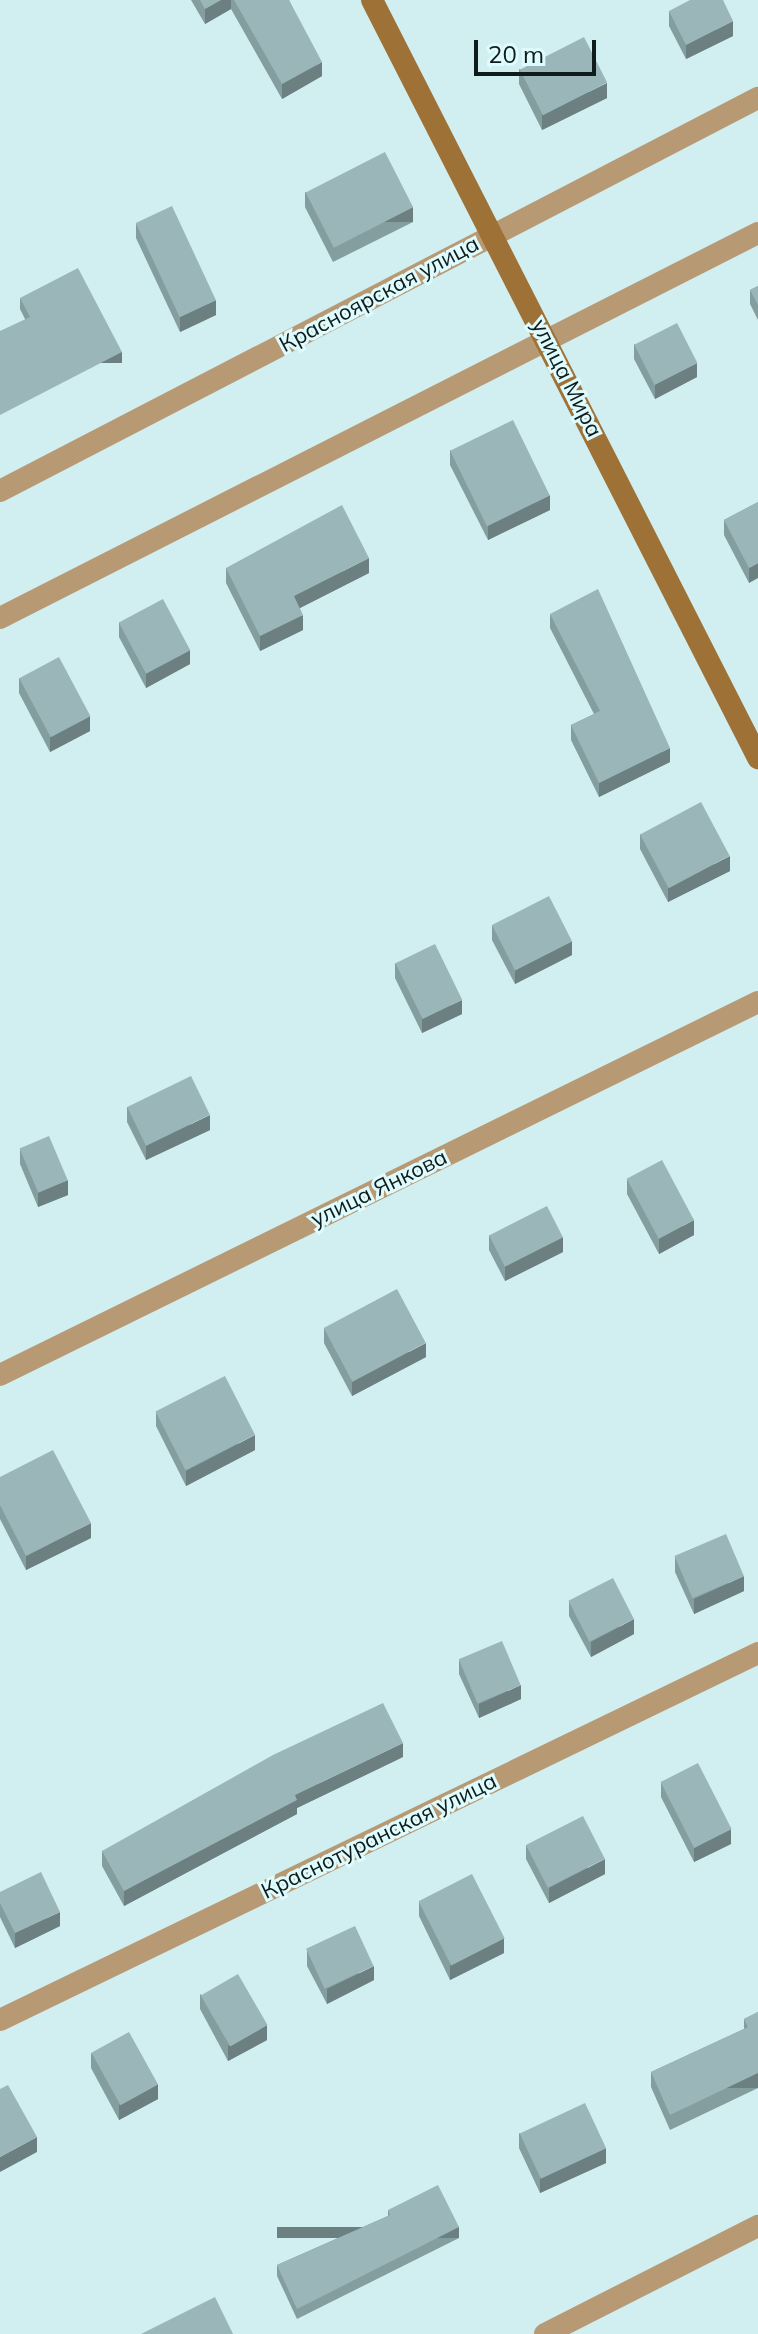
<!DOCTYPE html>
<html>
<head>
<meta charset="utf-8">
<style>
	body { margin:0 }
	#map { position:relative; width:758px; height:2334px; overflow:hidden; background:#d1eef0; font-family:Mulish,sans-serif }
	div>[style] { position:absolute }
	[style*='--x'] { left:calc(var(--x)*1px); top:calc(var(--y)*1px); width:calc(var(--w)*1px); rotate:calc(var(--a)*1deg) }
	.minor>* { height:22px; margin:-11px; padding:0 11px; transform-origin:11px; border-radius:11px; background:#b79974 }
	.secondary>* { height:22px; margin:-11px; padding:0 11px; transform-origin:11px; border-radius:11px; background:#9e7237 }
	.wall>* { inset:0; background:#849d9e }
	.shaded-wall>* { inset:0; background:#6c7f81; transform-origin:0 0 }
	.building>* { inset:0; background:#9ab6b8; transform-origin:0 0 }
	span { translate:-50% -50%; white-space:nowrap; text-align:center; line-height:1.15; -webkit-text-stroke:6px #defbfe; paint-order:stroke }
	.street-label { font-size:22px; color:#101b1b }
	.scale { position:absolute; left:474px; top:40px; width:122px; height:36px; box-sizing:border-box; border:4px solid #101b1b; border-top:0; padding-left:10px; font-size:24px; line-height:28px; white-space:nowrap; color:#101b1b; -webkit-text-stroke:6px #defbfe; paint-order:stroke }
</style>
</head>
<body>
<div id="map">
	<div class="minor">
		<div style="--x:0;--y:491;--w:854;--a:-27.41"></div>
		<div style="--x:0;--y:618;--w:850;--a:-26.93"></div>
		<div style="--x:0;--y:1375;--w:845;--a:-26.2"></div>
		<div style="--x:0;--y:2020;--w:842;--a:-25.83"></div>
		<div style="--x:545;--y:2334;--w:239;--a:-26.9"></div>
	</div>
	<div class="secondary">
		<div style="--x:372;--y:0;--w:851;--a:63.01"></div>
	</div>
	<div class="wall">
		<div style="clip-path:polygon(191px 0,289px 0,322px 76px,282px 99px,231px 9px,205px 24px)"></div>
		<div style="clip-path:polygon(669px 11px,733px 36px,686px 59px,669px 26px)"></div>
		<div style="clip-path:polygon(519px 69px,607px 98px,542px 130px,519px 84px)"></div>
		<div style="clip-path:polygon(305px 192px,413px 222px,333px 262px,305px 207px)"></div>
		<div style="clip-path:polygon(136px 223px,216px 315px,180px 332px,136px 238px)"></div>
		<div style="clip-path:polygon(758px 286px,758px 320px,750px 304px,750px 290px)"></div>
		<div style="clip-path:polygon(20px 298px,122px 363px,25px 319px,20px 309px)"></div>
		<div style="clip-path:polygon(634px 344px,697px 377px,655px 399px,634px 359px)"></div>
		<div style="clip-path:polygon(450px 450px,550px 510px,488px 540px,450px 465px)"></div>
		<div style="clip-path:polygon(758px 502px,749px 583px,724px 535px,724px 520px)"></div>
		<div style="clip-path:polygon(226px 568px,369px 573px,300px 608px,303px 630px,260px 651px,226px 583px)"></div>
		<div style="clip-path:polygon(550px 614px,670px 762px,599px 797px,571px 740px,571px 725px,594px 714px,550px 628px)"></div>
		<div style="clip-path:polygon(119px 622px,190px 664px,146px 688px,119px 637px)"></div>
		<div style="clip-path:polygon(19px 678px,90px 731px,50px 752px,19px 693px)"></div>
		<div style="clip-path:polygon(640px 834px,730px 871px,668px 902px,640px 849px)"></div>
		<div style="clip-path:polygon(492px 925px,572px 955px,515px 984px,492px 940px)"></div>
		<div style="clip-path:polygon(395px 963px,462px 1014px,422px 1033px,395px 978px)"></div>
		<div style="clip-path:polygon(127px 1107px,210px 1130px,146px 1160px,127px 1122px)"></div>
		<div style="clip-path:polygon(20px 1149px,68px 1195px,38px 1207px,20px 1164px)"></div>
		<div style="clip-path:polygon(627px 1179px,694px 1235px,659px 1254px,627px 1194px)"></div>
		<div style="clip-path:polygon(489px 1235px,563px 1252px,505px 1281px,489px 1250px)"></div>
		<div style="clip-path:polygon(324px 1328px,426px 1357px,352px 1396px,324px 1343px)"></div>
		<div style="clip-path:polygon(156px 1412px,255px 1450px,186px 1486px,156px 1426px)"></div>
		<div style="clip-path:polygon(0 1477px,91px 1538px,26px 1570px,0 1519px)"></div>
		<div style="clip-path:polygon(675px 1557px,744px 1591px,694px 1614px,675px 1572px)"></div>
		<div style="clip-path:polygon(569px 1601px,634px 1634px,591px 1657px,569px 1616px)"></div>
		<div style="clip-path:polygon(459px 1660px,521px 1699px,479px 1718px,459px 1674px)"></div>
		<div style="clip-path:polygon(403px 1757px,297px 1808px,297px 1814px,124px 1906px,102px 1866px,102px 1851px)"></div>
		<div style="clip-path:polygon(661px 1782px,731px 1844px,694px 1862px,661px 1797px)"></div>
		<div style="clip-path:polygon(526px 1845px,605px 1874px,549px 1903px,526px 1859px)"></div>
		<div style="clip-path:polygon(0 1892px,60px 1926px,15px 1948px,0 1917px)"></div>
		<div style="clip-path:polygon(419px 1902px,504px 1953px,450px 1980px,419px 1916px)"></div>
		<div style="clip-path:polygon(307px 1951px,374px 1980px,327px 2004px,307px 1966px)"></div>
		<div style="clip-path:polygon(200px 1994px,267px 2040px,228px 2061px,200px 2009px)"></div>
		<div style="clip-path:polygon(758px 2012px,758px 2088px,670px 2130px,651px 2087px,651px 2072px,744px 2029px,744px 2019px)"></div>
		<div style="clip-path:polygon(91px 2053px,158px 2099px,119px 2120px,91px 2068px)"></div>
		<div style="clip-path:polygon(519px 2133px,606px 2163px,540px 2193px,519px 2148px)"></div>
		<div style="clip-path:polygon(388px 2210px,459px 2238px,297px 2319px,277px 2276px,277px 2265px,388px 2216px)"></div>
	</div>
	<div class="shaded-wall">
		<div style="clip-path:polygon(221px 0,231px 0,231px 9px,205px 24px,205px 9px)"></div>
		<div style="clip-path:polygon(733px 21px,733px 36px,686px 59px,686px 45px)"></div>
		<div style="clip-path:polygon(322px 62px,322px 76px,282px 99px,282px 84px)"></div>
		<div style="clip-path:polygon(607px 83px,607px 98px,542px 130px,542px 115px)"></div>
		<div style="left:413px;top:207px;width:15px;height:89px;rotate:90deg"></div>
		<div style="clip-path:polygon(216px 300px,216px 315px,180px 332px,180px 317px)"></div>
		<div style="left:122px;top:352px;width:11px;height:137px;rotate:90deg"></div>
		<div style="clip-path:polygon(697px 363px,697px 377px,655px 399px,655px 384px)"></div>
		<div style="clip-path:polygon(550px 495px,550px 510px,488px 540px,488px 526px)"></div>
		<div style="clip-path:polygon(369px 558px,369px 573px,294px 611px,294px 596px)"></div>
		<div style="clip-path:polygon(758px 563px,758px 578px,749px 583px,749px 568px)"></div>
		<div style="clip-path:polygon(303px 615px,303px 630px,260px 651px,260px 636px)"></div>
		<div style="clip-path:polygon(190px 650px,190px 664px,146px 688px,146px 673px)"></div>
		<div style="clip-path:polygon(90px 716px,90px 731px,50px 752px,50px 737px)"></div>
		<div style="clip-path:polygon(670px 748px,670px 762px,599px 797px,599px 783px)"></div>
		<div style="clip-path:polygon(730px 856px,730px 871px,668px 902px,668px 888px)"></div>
		<div style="clip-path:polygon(572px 941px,572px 955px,515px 984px,515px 969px)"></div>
		<div style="clip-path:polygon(462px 1000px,462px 1014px,422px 1033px,422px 1019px)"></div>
		<div style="clip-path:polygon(210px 1115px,210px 1130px,146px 1160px,146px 1146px)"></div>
		<div style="clip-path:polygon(68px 1180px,68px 1195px,38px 1207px,38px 1192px)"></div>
		<div style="clip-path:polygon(694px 1220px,694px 1235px,659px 1254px,659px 1239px)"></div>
		<div style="clip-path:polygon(563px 1237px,563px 1252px,505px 1281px,505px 1266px)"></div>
		<div style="clip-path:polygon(426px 1343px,426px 1357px,352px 1396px,352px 1382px)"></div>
		<div style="clip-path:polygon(255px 1435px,255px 1450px,186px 1486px,186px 1471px)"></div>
		<div style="clip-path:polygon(91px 1523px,91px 1538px,26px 1570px,26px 1556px)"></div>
		<div style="clip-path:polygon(744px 1576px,744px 1591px,694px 1614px,694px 1599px)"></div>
		<div style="clip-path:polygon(634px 1619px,634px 1634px,591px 1657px,591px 1642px)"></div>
		<div style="clip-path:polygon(521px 1685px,521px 1699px,479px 1718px,479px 1704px)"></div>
		<div style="clip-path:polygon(403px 1743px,403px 1757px,297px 1808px,297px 1814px,124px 1906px,124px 1891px,295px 1795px)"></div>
		<div style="clip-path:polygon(731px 1829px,731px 1844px,694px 1862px,694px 1848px)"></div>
		<div style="clip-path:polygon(605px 1859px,605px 1874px,549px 1903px,549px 1888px)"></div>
		<div style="clip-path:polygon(60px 1912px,60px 1926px,15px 1948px,15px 1933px)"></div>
		<div style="clip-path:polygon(504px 1938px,504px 1953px,450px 1980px,450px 1965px)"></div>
		<div style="clip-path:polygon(374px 1966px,374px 1980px,327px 2004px,327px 1989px)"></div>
		<div style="clip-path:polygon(267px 2025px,267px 2040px,228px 2061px,228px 2046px)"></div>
		<div style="left:758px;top:2073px;width:15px;height:98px;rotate:90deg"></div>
		<div style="clip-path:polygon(158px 2084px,158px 2099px,119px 2120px,119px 2105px)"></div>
		<div style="clip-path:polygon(37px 2137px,37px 2152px,0 2172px,0 2157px)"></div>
		<div style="clip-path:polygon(606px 2148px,606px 2163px,540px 2193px,540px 2178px)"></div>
		<div style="left:459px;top:2227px;width:11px;height:182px;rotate:90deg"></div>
	</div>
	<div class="building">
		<div style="clip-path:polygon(200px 0,221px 0,205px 9px)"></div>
		<div style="clip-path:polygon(234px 0,289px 0,322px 62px,282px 84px)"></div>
		<div style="clip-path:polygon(690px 0,723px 0,733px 21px,686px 45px,669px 11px)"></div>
		<div style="left:584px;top:37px;width:51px;height:72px;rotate:63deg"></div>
		<div style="left:385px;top:152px;width:62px;height:89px;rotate:63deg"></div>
		<div style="left:172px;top:206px;width:104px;height:40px;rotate:65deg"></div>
		<div style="clip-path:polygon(78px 268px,122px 352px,0 415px,0 331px,30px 317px,20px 298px)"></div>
		<div style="clip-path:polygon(758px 286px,758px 305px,750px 290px)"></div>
		<div style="left:677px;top:323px;width:45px;height:48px;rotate:63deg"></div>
		<div style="left:513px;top:420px;width:84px;height:70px;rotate:64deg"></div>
		<div style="clip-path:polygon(758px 502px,758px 563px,749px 568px,724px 520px)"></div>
		<div style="clip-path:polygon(342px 505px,369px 558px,294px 596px,303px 615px,260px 636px,226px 568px)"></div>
		<div style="clip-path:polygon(598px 589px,670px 748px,599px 783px,571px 725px,600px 711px,550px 614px)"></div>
		<div style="left:163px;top:599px;width:58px;height:50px;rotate:62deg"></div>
		<div style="left:59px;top:657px;width:67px;height:45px;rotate:62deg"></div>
		<div style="left:701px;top:802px;width:61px;height:69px;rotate:62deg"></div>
		<div style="left:549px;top:896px;width:51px;height:64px;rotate:63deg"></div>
		<div style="left:435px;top:944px;width:62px;height:44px;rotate:64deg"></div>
		<div style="left:191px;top:1076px;width:43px;height:71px;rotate:64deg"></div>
		<div style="left:49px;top:1136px;width:48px;height:32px;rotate:67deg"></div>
		<div style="left:662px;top:1160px;width:68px;height:40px;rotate:62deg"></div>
		<div style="left:547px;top:1206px;width:35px;height:65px;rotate:63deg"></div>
		<div style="left:397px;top:1289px;width:61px;height:83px;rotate:62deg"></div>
		<div style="left:225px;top:1376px;width:66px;height:78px;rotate:63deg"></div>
		<div style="clip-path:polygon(53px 1450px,91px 1523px,26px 1556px,0 1505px,0 1477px)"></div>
		<div style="left:726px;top:1534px;width:46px;height:56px;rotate:67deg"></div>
		<div style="left:613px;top:1578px;width:46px;height:50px;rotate:63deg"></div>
		<div style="left:502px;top:1641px;width:48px;height:47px;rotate:67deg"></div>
		<div style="clip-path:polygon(383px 1703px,403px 1743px,295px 1795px,297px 1800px,124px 1891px,102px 1851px,273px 1755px)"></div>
		<div style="left:698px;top:1763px;width:74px;height:42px;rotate:63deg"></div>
		<div style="left:583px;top:1816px;width:48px;height:64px;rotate:63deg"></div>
		<div style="clip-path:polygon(41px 1872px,60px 1912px,15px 1933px,0 1903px,0 1892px)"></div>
		<div style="left:472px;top:1874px;width:72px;height:60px;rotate:63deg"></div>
		<div style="left:355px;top:1926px;width:44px;height:54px;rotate:65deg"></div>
		<div style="left:238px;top:1974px;width:59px;height:43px;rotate:60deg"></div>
		<div style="clip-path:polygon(758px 2012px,758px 2073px,670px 2115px,651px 2072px,748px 2027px,744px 2019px)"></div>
		<div style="left:129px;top:2032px;width:60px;height:43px;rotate:61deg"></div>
		<div style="clip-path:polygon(8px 2085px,37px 2137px,0 2157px,0 2089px)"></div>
		<div style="left:585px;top:2103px;width:50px;height:72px;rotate:65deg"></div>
		<div style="clip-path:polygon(438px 2185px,459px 2227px,297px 2309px,277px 2265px,390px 2215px,388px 2210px)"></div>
		<div style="clip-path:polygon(215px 2297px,233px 2334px,141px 2334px)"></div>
	</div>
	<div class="street-label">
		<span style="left:379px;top:294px;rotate:-28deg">Красноярская улица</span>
		<span style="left:567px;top:378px;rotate:63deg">улица Мира</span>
		<span style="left:379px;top:1188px;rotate:-26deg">улица Янкова</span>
		<span style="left:379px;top:1836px;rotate:-26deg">Краснотуранская улица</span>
	</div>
	<div class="scale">20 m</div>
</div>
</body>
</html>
